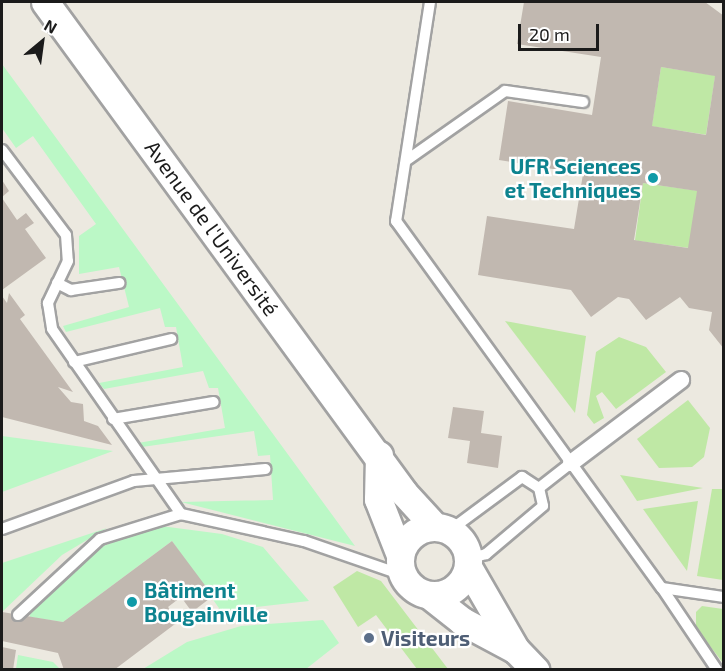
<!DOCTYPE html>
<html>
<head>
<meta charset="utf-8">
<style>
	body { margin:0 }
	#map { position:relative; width:725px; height:671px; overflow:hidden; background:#ece9e0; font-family:"Exo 2",sans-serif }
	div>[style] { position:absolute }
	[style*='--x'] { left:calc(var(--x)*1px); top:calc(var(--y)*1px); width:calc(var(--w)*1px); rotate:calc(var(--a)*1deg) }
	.grass>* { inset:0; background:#bfe8a5; transform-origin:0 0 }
	.park>* { inset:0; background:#bbf8c6 }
	.building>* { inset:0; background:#c1b8b0 }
	.roads { filter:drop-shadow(2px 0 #a2a2a2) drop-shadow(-2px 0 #a2a2a2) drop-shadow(0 2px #a2a2a2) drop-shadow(0 -2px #a2a2a2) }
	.service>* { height:10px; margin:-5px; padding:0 5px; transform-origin:5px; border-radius:5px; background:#fff }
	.pedestrian>* { height:16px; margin:-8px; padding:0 8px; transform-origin:8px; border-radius:8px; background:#fff }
	.tertiary>* { height:27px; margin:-13.5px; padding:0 13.5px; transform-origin:13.5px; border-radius:13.5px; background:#fff }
	.tertiary>.ring { margin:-13.5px; padding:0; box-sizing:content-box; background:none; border:27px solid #fff; border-radius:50% }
	.dots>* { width:16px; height:16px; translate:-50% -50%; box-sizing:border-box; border:3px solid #fff; border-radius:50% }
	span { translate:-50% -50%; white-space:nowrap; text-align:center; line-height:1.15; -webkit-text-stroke:4.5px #fff; paint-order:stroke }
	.culture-label { font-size:21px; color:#0d838f; font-weight:700 }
	.right { translate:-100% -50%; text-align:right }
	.left { translate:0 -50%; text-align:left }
	.street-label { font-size:21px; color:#1b1b1b }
	.service-label { font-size:21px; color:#4e5e75; font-weight:700 }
	.frame { position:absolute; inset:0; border:3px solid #1b1b1b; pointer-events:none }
	.north { position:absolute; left:12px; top:12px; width:60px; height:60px; -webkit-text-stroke:4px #fff; paint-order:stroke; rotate:29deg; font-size:16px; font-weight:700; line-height:24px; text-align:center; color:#1b1b1b }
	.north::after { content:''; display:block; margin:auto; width:21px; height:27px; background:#1b1b1b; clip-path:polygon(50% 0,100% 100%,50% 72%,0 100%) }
	.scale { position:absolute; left:518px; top:24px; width:81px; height:27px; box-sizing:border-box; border:3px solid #1b1b1b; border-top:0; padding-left:8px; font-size:18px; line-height:21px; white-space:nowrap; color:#1b1b1b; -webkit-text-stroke:4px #fff; paint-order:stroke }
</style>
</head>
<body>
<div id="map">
	<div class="grass">
		<div style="left:661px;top:67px;width:55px;height:60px;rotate:9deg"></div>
		<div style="left:643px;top:183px;width:55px;height:58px;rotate:8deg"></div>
		<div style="clip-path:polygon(505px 321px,586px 336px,575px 413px)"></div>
		<div style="clip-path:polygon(619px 337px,646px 347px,666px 372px,616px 409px,602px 392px,596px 396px,604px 418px,594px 424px,587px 415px,596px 352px)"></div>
		<div style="clip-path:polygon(688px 400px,710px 428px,704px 457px,692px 467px,659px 468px,637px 439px)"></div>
		<div style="clip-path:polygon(620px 475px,703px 488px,637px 501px)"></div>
		<div style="clip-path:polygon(712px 489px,723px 489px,723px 580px,697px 576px)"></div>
		<div style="clip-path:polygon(698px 501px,687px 571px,643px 509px)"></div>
		<div style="clip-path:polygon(357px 571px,381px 581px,448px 669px,417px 669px,376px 615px,358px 627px,333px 587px)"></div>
		<div style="clip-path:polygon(702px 606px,723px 609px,723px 663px,696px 628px,696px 612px)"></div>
	</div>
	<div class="park">
		<div style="clip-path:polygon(2px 64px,355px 546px,181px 502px,273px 500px,270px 455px,258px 456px,254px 431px,142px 447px,138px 443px,225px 428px,218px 388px,209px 388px,203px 371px,104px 389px,99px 383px,183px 367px,176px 327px,165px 327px,160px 308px,66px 332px,63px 326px,129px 307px,119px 267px,79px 274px,79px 236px,96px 224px,33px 136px,16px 148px,2px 128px)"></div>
		<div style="clip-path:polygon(2px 436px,113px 451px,2px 492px)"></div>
		<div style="clip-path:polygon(161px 526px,222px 534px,263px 547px,309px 601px,221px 611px,172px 541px,63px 622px,30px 617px,29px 603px,100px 547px)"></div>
		<div style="clip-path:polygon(107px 528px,62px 555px,2px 612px,2px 563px)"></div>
		<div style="clip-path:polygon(323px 620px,339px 643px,306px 669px,143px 669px,187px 642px,241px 626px)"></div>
		<div style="clip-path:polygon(18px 655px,53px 662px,59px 668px,16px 669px)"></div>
	</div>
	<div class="building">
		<div style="clip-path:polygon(evenodd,524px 2px,705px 2px,724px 16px,724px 349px,709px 330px,712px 312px,689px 308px,680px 297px,646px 320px,629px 299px,618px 297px,591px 317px,571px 290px,478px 275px,487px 216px,574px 229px,583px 174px,499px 160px,508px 101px,592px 115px,601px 57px,517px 44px,524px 2px,661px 67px,715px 76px,706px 135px,652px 126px,661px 67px,524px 2px,643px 183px,697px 191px,688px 248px,634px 240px,643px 183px)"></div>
		<div style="clip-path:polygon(2px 180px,9px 191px,2px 197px)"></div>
		<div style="clip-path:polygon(2px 198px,17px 220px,26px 213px,34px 223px,25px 229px,46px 258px,2px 290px)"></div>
		<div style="clip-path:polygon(9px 293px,25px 315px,20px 319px,73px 392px,58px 387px,71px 402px,83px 404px,84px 421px,98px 426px,112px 445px,2px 417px,2px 296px,7px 303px)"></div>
		<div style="clip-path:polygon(453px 407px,484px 411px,481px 433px,502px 436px,498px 468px,467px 463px,470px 441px,448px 438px)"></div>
		<div style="clip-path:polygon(172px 541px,213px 596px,192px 612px,181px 597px,168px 607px,179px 621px,114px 670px,64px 670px,58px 653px,2px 641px,2px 612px,63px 622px)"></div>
		<div style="clip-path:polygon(2px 647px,16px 650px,13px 670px,2px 670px)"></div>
	</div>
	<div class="roads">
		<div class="service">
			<div style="--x:430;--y:2;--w:222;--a:98.8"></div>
			<div style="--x:396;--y:221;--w:453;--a:54.1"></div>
			<div style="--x:662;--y:588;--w:63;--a:8.3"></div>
			<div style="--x:2;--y:150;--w:106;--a:53"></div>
			<div style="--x:66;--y:235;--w:26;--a:86"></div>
			<div style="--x:68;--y:261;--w:47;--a:115.5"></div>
			<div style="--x:48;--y:303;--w:26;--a:81"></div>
			<div style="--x:52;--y:329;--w:226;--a:55.1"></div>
			<div style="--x:407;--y:160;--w:120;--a:-35.1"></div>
			<div style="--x:505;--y:91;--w:79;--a:8"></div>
			<div style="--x:57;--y:283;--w:16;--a:27"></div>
			<div style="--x:71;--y:290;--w:49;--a:-8.3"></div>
			<div style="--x:74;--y:362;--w:100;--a:-13.3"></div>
			<div style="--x:113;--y:419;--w:102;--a:-9.6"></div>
			<div style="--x:539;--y:488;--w:41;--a:-38"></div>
			<div style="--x:2;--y:529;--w:140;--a:-20"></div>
			<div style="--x:134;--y:481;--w:132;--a:-5.2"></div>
			<div style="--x:449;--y:531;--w:91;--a:-36.5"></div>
			<div style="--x:522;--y:477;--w:20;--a:33"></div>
			<div style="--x:539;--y:488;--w:18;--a:77"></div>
			<div style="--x:543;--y:506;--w:75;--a:139.9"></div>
			<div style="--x:486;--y:554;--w:19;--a:164"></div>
			<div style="--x:662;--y:588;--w:99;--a:56.1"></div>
			<div style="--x:18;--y:615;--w:112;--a:-42.8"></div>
			<div style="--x:100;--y:539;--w:85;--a:-17.2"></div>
			<div style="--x:181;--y:514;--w:126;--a:12.4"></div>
			<div style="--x:304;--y:541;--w:105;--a:19"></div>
		</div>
		<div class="pedestrian">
			<div style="--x:571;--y:463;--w:138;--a:-37"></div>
		</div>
		<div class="tertiary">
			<div style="--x:45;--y:2;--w:608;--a:53.83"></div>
			<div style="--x:404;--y:493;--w:46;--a:47.6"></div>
			<div style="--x:379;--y:455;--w:44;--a:91.3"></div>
			<div style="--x:378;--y:499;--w:60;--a:68.6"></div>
			<div class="ring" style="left:400px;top:527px;width:41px;height:41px"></div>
			<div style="--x:468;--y:567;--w:96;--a:60"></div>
			<div style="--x:516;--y:650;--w:28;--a:46"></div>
			<div style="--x:429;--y:595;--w:42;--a:38.2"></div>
			<div style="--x:462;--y:621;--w:59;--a:28.3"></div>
		</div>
	</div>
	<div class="dots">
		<div style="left:653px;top:178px;background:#0f9aa8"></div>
		<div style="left:132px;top:602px;background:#0f9aa8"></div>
		<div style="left:369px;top:638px;background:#5c6f8a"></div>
	</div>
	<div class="culture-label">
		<span class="right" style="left:641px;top:178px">UFR Sciences<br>et Techniques</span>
		<span class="left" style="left:144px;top:602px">Bâtiment<br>Bougainville</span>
	</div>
	<div class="street-label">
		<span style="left:212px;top:228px;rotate:54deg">Avenue de l'Université</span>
	</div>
	<div class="service-label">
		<span class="left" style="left:381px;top:638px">Visiteurs</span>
	</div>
	<div class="frame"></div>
	<div class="north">N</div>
	<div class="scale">20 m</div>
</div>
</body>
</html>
